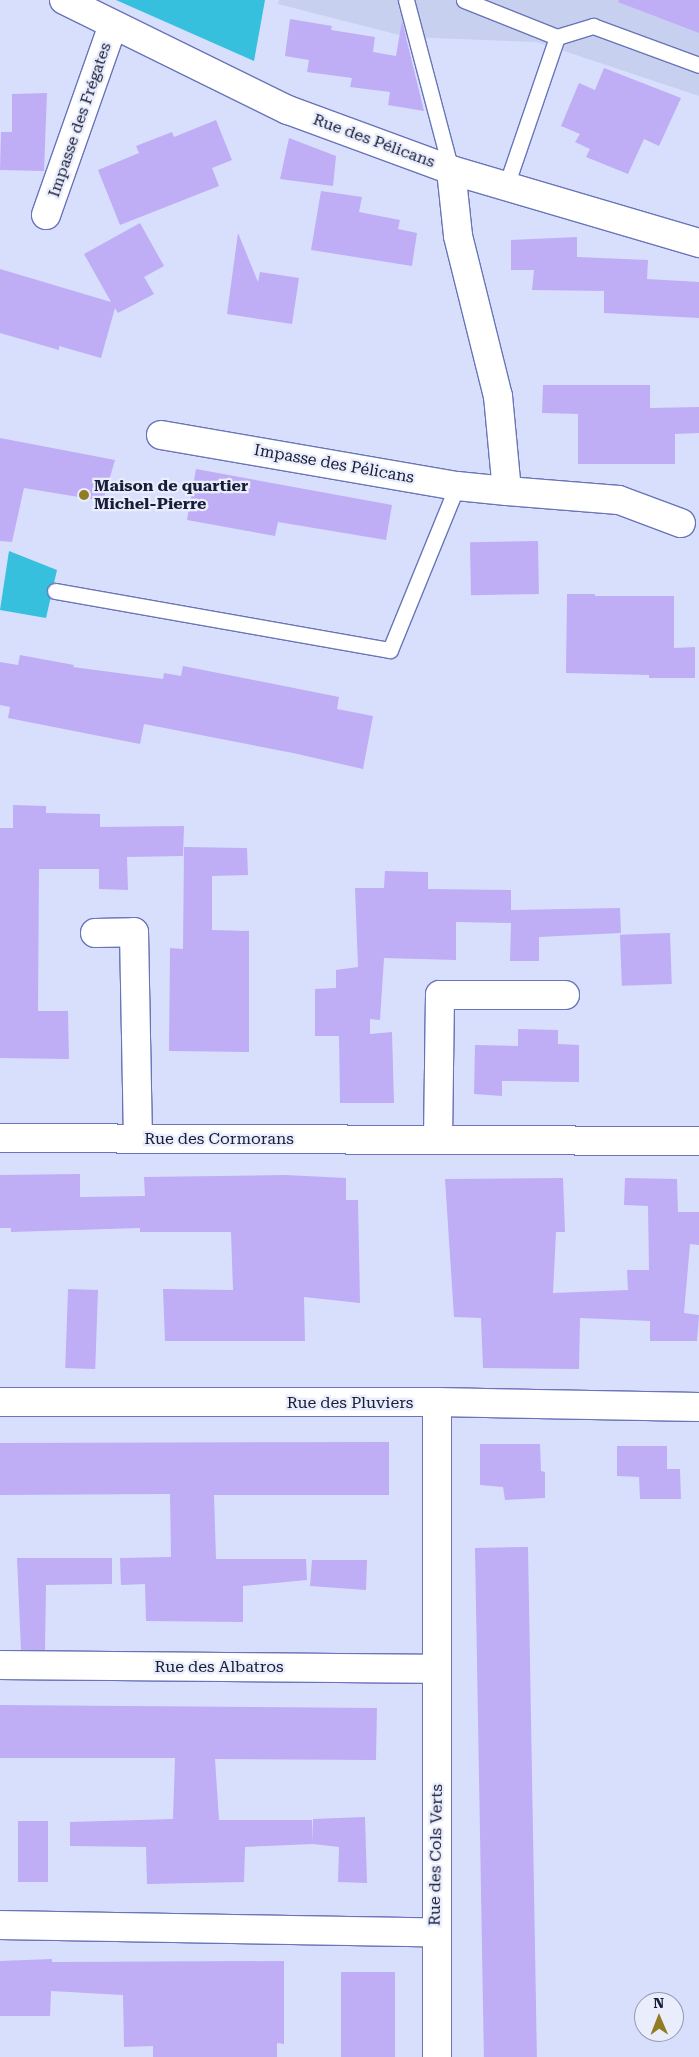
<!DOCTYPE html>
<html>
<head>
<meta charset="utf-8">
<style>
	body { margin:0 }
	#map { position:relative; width:699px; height:2057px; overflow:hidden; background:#d8dffd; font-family:"Roboto Serif",serif }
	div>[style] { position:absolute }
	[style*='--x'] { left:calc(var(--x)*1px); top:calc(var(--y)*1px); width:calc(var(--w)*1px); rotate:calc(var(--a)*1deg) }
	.built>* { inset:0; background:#c8d0ef }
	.water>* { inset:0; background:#36c0dd }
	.building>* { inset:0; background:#bfadf6; transform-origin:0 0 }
	.roads { filter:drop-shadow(1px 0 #6975b8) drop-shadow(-1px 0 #6975b8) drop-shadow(0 1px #6975b8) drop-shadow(0 -1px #6975b8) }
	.lane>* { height:15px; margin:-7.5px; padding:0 7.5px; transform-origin:7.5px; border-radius:7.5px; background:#fff }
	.street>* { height:28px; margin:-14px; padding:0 14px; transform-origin:14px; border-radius:14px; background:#fff }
	.dots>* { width:14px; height:14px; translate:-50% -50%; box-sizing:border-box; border:2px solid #e9edfc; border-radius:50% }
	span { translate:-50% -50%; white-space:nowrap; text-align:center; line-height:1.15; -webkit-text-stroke:4.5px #e9edfc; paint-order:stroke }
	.street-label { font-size:16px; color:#181d38 }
	.poi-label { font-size:16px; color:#181d38; font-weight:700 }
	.left { translate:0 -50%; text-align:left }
	.north { position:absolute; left:634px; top:1992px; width:50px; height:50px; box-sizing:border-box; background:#e9edfc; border:1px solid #959aae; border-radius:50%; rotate:359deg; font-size:14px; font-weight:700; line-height:20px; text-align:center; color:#181d38 }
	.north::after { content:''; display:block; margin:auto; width:18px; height:22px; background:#917c22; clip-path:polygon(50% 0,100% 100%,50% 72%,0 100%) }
</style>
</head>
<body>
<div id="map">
	<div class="built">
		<div style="clip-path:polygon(279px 0,699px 0,699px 96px,537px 42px,407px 37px,278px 4px)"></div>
	</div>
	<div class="water">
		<div style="clip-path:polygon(116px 0,265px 0,254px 61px)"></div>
		<div style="clip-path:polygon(9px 551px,57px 570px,46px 618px,0 610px)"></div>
	</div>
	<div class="building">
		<div style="clip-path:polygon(619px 0,699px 0,699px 33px,618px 2px)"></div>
		<div style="clip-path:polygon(290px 19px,332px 26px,331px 30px,375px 37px,373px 52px,396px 56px,402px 21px,424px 111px,388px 105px,390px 92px,350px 87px,352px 78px,307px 72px,309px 60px,285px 56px)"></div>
		<div style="clip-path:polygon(604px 68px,681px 98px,659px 146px,644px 139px,628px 174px,586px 157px,590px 149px,575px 142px,580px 134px,561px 126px,579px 83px,595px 90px)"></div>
		<div style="clip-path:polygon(47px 93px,44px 171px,0 170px,1px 132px,12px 132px,12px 94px)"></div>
		<div style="clip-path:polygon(216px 120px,232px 160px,212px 168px,219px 186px,120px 225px,98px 170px,139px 153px,136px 146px,172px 132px,174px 137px)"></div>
		<div style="clip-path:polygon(289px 138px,336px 156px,333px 186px,280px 179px)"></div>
		<div style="clip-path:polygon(321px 191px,362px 197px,359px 212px,400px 220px,398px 229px,417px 233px,412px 266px,311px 250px)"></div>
		<div style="clip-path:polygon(140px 223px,164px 266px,144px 277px,154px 294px,118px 313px,115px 308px,101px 358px,59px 346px,59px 350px,0 333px,0 269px,111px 302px,84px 254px)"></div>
		<div style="clip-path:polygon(238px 233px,258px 282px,260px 272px,299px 278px,292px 324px,227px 314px)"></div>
		<div style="clip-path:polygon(577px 237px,577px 257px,648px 260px,647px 279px,699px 282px,699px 318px,604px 313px,604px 291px,532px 290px,534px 270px,511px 270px,511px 240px)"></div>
		<div style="clip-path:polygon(543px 385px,650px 385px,650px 408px,699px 407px,699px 433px,675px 434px,675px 464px,578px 464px,578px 414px,542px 413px)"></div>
		<div style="clip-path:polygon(0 438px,115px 460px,103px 501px,24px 488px,12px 542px,0 541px)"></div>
		<div style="clip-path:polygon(196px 469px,392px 505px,386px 540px,278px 522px,275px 536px,187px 520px)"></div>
		<div style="left:538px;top:541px;width:53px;height:68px;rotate:89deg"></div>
		<div style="clip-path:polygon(567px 594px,595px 594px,595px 596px,674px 596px,674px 648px,695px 647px,695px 678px,649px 678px,649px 675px,566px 673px)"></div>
		<div style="clip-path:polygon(20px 655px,74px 665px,73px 667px,163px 679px,164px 673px,181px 676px,183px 666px,339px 697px,337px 709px,373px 716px,363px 769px,293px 753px,144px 724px,140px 744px,8px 718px,10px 707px,0 705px,0 662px,18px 665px)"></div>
		<div style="clip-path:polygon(13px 805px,46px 806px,46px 813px,100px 814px,100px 827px,184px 826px,183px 856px,127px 857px,128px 890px,99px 889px,99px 869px,39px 869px,38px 1011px,68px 1011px,69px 1059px,0 1058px,0 828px,13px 828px)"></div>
		<div style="clip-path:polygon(184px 847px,247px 848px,248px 875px,212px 876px,212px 930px,249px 931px,249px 1052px,169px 1051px,170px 948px,183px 949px)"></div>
		<div style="clip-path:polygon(385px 871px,428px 872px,428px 889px,511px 890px,511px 910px,620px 908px,621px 933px,539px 937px,539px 961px,510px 961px,511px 923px,456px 922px,456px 960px,384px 958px,380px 1020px,370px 1019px,370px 1034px,392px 1032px,394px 1103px,340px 1103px,339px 1036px,315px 1036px,315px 989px,336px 988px,336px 970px,358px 967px,355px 888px,384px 888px)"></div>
		<div style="left:670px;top:933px;width:51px;height:50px;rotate:88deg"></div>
		<div style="clip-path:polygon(518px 1029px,558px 1030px,558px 1044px,579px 1045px,579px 1082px,502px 1081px,502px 1096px,474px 1094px,475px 1045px,518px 1046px)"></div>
		<div style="clip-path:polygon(80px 1174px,80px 1197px,145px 1196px,144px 1177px,285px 1175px,346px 1178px,346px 1200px,358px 1200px,360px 1303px,304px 1297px,305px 1341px,165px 1341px,163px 1289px,233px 1290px,231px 1232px,140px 1232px,140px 1228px,11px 1232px,11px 1228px,0 1228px,0 1175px)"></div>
		<div style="clip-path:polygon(563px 1178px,565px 1232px,556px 1232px,553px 1293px,628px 1290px,627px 1270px,649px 1270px,648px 1206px,624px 1205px,625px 1178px,677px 1179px,678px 1212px,699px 1212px,699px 1245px,690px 1244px,684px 1313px,699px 1315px,697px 1341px,650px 1341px,650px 1321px,580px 1318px,579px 1369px,483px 1368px,481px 1318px,454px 1317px,445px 1179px)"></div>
		<div style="left:68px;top:1289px;width:30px;height:79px;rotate:2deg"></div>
		<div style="clip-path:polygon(389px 1442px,389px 1495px,214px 1495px,216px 1559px,306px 1559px,307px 1580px,243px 1586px,243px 1622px,146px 1621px,145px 1584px,121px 1585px,120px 1558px,171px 1557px,170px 1494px,0 1495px,0 1443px)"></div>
		<div style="clip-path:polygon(480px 1444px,540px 1444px,541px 1471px,545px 1472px,545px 1498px,505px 1500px,503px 1487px,480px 1485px)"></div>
		<div style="clip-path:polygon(617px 1446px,667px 1446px,667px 1469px,680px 1469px,681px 1499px,640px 1499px,639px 1477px,617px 1476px)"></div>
		<div style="left:528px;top:1547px;width:510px;height:53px;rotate:89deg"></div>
		<div style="clip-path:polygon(17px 1558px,112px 1558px,112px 1584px,46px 1585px,45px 1650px,21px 1650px)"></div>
		<div style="clip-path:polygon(312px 1560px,367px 1560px,366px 1590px,310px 1586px)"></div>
		<div style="clip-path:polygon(0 1705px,377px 1708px,376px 1760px,215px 1759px,219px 1820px,312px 1820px,313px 1844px,313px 1819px,365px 1817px,367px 1883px,338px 1882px,339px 1847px,313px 1844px,245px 1847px,244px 1882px,147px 1884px,146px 1847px,70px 1846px,70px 1822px,173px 1819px,175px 1758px,0 1758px)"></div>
		<div style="left:18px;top:1821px;width:30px;height:61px"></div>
		<div style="clip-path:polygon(52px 1959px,52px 1962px,284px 1961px,284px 2044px,277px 2043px,277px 2057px,153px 2057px,153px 2046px,124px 2047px,123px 1995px,51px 1991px,50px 2016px,0 2016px,0 1961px)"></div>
		<div style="left:395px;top:1972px;width:85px;height:54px;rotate:90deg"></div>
	</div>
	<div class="roads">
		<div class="lane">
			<div style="--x:406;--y:0;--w:176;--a:75.2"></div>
			<div style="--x:464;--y:0;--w:100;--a:21.7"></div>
			<div style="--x:557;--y:37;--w:38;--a:-17"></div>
			<div style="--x:593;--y:26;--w:113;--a:20.2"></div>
			<div style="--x:506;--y:186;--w:157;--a:-71.1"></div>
			<div style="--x:55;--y:591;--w:340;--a:10"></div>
			<div style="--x:390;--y:650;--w:177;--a:-67.8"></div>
		</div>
		<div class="street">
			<div style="--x:64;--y:0;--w:250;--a:26.2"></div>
			<div style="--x:288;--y:110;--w:174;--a:20.2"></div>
			<div style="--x:451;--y:170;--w:259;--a:16.4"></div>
			<div style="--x:451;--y:170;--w:66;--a:83.9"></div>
			<div style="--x:458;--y:236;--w:165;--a:76"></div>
			<div style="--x:498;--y:396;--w:95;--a:84.6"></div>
			<div style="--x:507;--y:491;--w:112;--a:4.6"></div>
			<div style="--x:619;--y:500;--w:66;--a:20.4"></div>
			<div style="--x:46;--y:215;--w:201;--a:-70.6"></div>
			<div style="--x:161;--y:435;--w:300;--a:9.8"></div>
			<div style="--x:457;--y:486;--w:50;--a:5.7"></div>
			<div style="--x:95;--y:933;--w:39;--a:-1"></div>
			<div style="--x:134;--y:932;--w:207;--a:88.9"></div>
			<div style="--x:0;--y:1138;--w:699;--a:0.25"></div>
			<div style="--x:438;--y:1139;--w:144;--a:-89.2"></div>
			<div style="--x:440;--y:995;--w:125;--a:0"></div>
			<div style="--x:0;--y:1402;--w:437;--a:0"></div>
			<div style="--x:437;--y:1402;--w:262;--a:1.1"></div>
			<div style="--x:0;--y:1665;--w:437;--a:0.5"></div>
			<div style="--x:0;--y:1925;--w:437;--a:1"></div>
			<div style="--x:437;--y:2057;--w:655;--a:-90"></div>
		</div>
	</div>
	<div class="dots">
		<div style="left:84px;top:495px;background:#917c22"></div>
	</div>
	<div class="street-label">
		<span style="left:80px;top:120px;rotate:-71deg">Impasse des Frégates</span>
		<span style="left:374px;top:141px;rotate:20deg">Rue des Pélicans</span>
		<span style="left:334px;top:464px;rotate:10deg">Impasse des Pélicans</span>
		<span style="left:219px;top:1139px">Rue des Cormorans</span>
		<span style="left:350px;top:1403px">Rue des Pluviers</span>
		<span style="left:219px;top:1667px">Rue des Albatros</span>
		<span style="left:436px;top:1855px;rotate:-89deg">Rue des Cols Verts</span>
	</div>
	<div class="poi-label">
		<span class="left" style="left:94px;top:495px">Maison de quartier<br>Michel-Pierre</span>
	</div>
	<div class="north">N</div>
</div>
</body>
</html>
